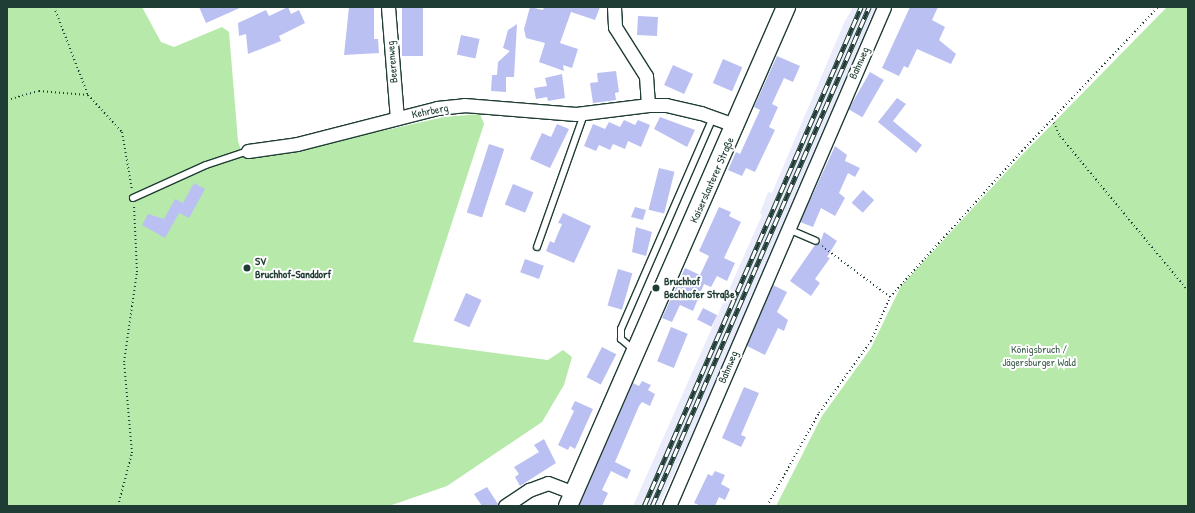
<!DOCTYPE html>
<html>
<head>
<meta charset="utf-8">
<style>
	body { margin:0 }
	#map { position:relative; width:1195px; height:513px; overflow:hidden; background:#fff; font-family:"Patrick Hand",sans-serif }
	div>[style] { position:absolute }
	[style*='--x'] { left:calc(var(--x)*1px); top:calc(var(--y)*1px); width:calc(var(--w)*1px); rotate:calc(var(--a)*1deg) }
	.built>* { inset:0; background:#ebecfb }
	.green>* { inset:0; background:#b6e9aa }
	.building>* { inset:0; background:#bbc0f2; transform-origin:0 0 }
	.path>* { height:2px; margin-top:-1px; transform-origin:0; background:repeating-linear-gradient(90deg,#1f3d34 0 1px,transparent 0 4px) }
	.roads { filter:drop-shadow(1px 0 #1f3d34) drop-shadow(-1px 0 #1f3d34) drop-shadow(0 1px #1f3d34) drop-shadow(0 -1px #1f3d34) }
	.service>* { height:6px; margin:-3px; padding:0 3px; transform-origin:3px; border-radius:3px; background:#fff }
	.minor>* { height:13px; margin:-6.5px; padding:0 6.5px; transform-origin:6.5px; border-radius:6.5px; background:#fff }
	.secondary>* { height:18px; margin:-9px; padding:0 9px; transform-origin:9px; border-radius:9px; background:#fff }
	.rail>* { height:4.5px; margin-top:-2.25px; transform-origin:0; background:repeating-linear-gradient(90deg,#fff 0 9px,#1f3d34 0 18px); box-sizing:border-box; border-block:1px solid #1f3d34 }
	.dots>* { width:11px; height:11px; translate:-50% -50%; box-sizing:border-box; border:2px solid #fff; border-radius:50% }
	span { translate:-50% -50%; white-space:nowrap; text-align:center; line-height:1.15; -webkit-text-stroke:4px #fff; paint-order:stroke }
	.street-label { font-size:11px; color:#1f3d34 }
	.poi-label { font-size:11px; color:#1f3d34; font-weight:700 }
	.left { translate:0 -50%; text-align:left }
	.park-label { font-size:11px; color:#3d5f4c }
	.frame { position:absolute; inset:0; border:8px solid #1f3d34; pointer-events:none }
</style>
</head>
<body>
<div id="map">
	<div class="built">
		<div style="clip-path:polygon(853px 7px,876px 7px,866px 30px,867px 35px,859px 47px,696px 426px,659px 506px,633px 506px,762px 215px,760px 213px,768px 192px,772px 193px,844px 23px)"></div>
	</div>
	<div class="green">
		<div style="clip-path:polygon(7px 7px,142px 7px,161px 42px,174px 47px,222px 27px,229px 32px,238px 141px,243px 156px,293px 151px,444px 117px,480px 114px,484px 124px,413px 342px,548px 360px,563px 350px,572px 357px,564px 385px,542px 422px,447px 486px,389px 506px,7px 506px)"></div>
		<div style="clip-path:polygon(1167px 7px,1188px 7px,1188px 506px,776px 506px,822px 416px,871px 348px,901px 286px,1021px 156px)"></div>
	</div>
	<div class="building">
		<div style="clip-path:polygon(199px 7px,242px 7px,206px 23px)"></div>
		<div style="clip-path:polygon(288px 7px,291px 14px,299px 10px,305px 23px,279px 36px,281px 41px,248px 54px,246px 34px,239px 36px,238px 23px,266px 10px,269px 16px)"></div>
		<div style="clip-path:polygon(349px 7px,374px 7px,374px 39px,378px 39px,379px 53px,344px 55px)"></div>
		<div style="left:402px;top:7px;width:21px;height:49px"></div>
		<div style="clip-path:polygon(530px 7px,543px 10px,544px 7px,600px 7px,595px 20px,571px 12px,560px 43px,578px 49px,572px 68px,563px 65px,564px 71px,539px 62px,545px 43px,526px 38px,524px 29px)"></div>
		<div style="clip-path:polygon(910px 7px,938px 7px,932px 20px,945px 27px,939px 40px,956px 54px,951px 64px,917px 49px,908px 68px,904px 66px,899px 76px,882px 68px)"></div>
		<div style="left:638px;top:16px;width:20px;height:19px;rotate:3deg"></div>
		<div style="clip-path:polygon(517px 24px,514px 77px,506px 77px,506px 92px,491px 91px,492px 75px,497px 75px,498px 62px,510px 51px,503px 48px,508px 30px)"></div>
		<div style="left:461px;top:35px;width:19px;height:20px;rotate:12deg"></div>
		<div style="clip-path:polygon(777px 56px,800px 66px,793px 82px,784px 78px,772px 104px,778px 107px,769px 127px,775px 130px,755px 172px,746px 168px,742px 176px,728px 170px,736px 152px,740px 154px,760px 110px,754px 107px)"></div>
		<div style="left:723px;top:59px;width:21px;height:26px;rotate:23deg"></div>
		<div style="left:673px;top:65px;width:22px;height:22px;rotate:24deg"></div>
		<div style="clip-path:polygon(616px 71px,619px 92px,615px 93px,616px 100px,593px 103px,590px 83px,598px 82px,597px 73px)"></div>
		<div style="left:870px;top:72px;width:16px;height:43px;rotate:30deg"></div>
		<div style="clip-path:polygon(562px 74px,565px 98px,548px 101px,547px 97px,536px 99px,534px 88px,547px 86px,545px 78px)"></div>
		<div style="clip-path:polygon(897px 98px,906px 104px,893px 121px,922px 145px,916px 153px,878px 122px)"></div>
		<div style="clip-path:polygon(660px 117px,695px 130px,687px 147px,654px 129px)"></div>
		<div style="clip-path:polygon(624px 120px,635px 125px,638px 120px,650px 125px,641px 147px,628px 141px,625px 149px,613px 144px,610px 150px,599px 145px,596px 151px,584px 146px,593px 124px,605px 129px,609px 122px,620px 127px)"></div>
		<div style="clip-path:polygon(557px 124px,569px 129px,550px 168px,530px 159px,542px 133px,551px 137px)"></div>
		<div style="left:489px;top:144px;width:16px;height:72px;rotate:18deg"></div>
		<div style="clip-path:polygon(835px 146px,847px 155px,845px 161px,860px 168px,855px 177px,848px 173px,839px 193px,845px 198px,835px 216px,821px 208px,813px 227px,800px 222px)"></div>
		<div style="left:659px;top:168px;width:16px;height:43px;rotate:14deg"></div>
		<div style="clip-path:polygon(194px 183px,205px 189px,189px 218px,179px 213px,165px 238px,142px 225px,148px 214px,164px 219px,175px 199px,183px 203px)"></div>
		<div style="left:513px;top:184px;width:22px;height:22px;rotate:22deg"></div>
		<div style="left:863px;top:190px;width:15px;height:17px;rotate:42deg"></div>
		<div style="clip-path:polygon(635px 207px,646px 210px,643px 220px,631px 217px)"></div>
		<div style="clip-path:polygon(719px 207px,731px 212px,729px 216px,741px 222px,724px 258px,735px 263px,727px 281px,717px 276px,711px 287px,704px 284px,693px 311px,680px 305px,672px 322px,662px 318px,685px 268px,700px 275px,709px 256px,699px 251px)"></div>
		<div style="clip-path:polygon(563px 213px,591px 226px,574px 263px,546px 251px,550px 241px,554px 243px,562px 224px,558px 223px)"></div>
		<div style="clip-path:polygon(636px 227px,652px 232px,646px 256px,632px 252px)"></div>
		<div style="clip-path:polygon(824px 232px,837px 241px,827px 257px,830px 258px,815px 279px,820px 283px,811px 296px,790px 281px,815px 245px,820px 243px)"></div>
		<div style="left:525px;top:259px;width:20px;height:14px;rotate:20deg"></div>
		<div style="left:618px;top:269px;width:15px;height:38px;rotate:16deg"></div>
		<div style="clip-path:polygon(773px 285px,787px 292px,777px 312px,788px 320px,784px 331px,778px 328px,765px 355px,747px 346px)"></div>
		<div style="left:466px;top:293px;width:17px;height:30px;rotate:24deg"></div>
		<div style="left:703px;top:308px;width:16px;height:13px;rotate:27deg"></div>
		<div style="left:671px;top:327px;width:18px;height:37px;rotate:22deg"></div>
		<div style="left:602px;top:347px;width:16px;height:34px;rotate:27deg"></div>
		<div style="clip-path:polygon(642px 381px,651px 385px,648px 390px,655px 394px,650px 406px,642px 402px,639px 406px,615px 462px,631px 470px,627px 479px,611px 471px,602px 490px,608px 493px,602px 506px,579px 506px,633px 383px,639px 386px)"></div>
		<div style="clip-path:polygon(744px 387px,759px 393px,741px 435px,746px 437px,741px 447px,722px 438px)"></div>
		<div style="clip-path:polygon(575px 401px,593px 409px,575px 449px,570px 446px,568px 450px,558px 445px,574px 411px,571px 409px)"></div>
		<div style="clip-path:polygon(544px 439px,556px 463px,520px 486px,515px 477px,519px 474px,514px 467px,539px 452px,534px 445px)"></div>
		<div style="clip-path:polygon(715px 471px,725px 475px,721px 484px,730px 489px,725px 500px,719px 497px,715px 506px,701px 506px,694px 503px,708px 474px,712px 476px)"></div>
		<div style="clip-path:polygon(487px 487px,498px 504px,497px 506px,482px 506px,474px 494px)"></div>
	</div>
	<div class="path">
		<div style="--x:54;--y:7;--w:94;--a:68.9"></div>
		<div style="--x:88;--y:95;--w:50;--a:47.4"></div>
		<div style="--x:122;--y:132;--w:59;--a:80.2"></div>
		<div style="--x:7;--y:100;--w:33;--a:-16"></div>
		<div style="--x:39;--y:91;--w:49;--a:4.7"></div>
		<div style="--x:1052;--y:119;--w:19;--a:65"></div>
		<div style="--x:1060;--y:136;--w:201;--a:50.4"></div>
		<div style="--x:822;--y:246;--w:85;--a:36.9"></div>
		<div style="--x:118;--y:506;--w:55;--a:-75.2"></div>
		<div style="--x:132;--y:453;--w:91;--a:-95"></div>
		<div style="--x:124;--y:362;--w:91;--a:-81.8"></div>
		<div style="--x:137;--y:272;--w:66;--a:-92.6"></div>
		<div style="--x:767;--y:506;--w:107;--a:-60.8"></div>
		<div style="--x:819;--y:413;--w:89;--a:-54.2"></div>
		<div style="--x:871;--y:341;--w:48;--a:-66.6"></div>
		<div style="--x:890;--y:297;--w:197;--a:-47.9"></div>
		<div style="--x:1022;--y:151;--w:198;--a:-46.6"></div>
	</div>
	<div class="roads">
		<div class="service">
			<div style="--x:133;--y:198;--w:80;--a:-24.3"></div>
			<div style="--x:206;--y:165;--w:44;--a:-18.4"></div>
			<div style="--x:788;--y:229;--w:30;--a:23"></div>
			<div style="--x:537;--y:247;--w:141;--a:-70.5"></div>
			<div style="--x:634;--y:350;--w:17;--a:-140"></div>
			<div style="--x:621;--y:339;--w:10;--a:-90"></div>
			<div style="--x:621;--y:329;--w:231;--a:-66.5"></div>
		</div>
		<div class="minor">
			<div style="--x:388;--y:7;--w:111;--a:85.4"></div>
			<div style="--x:614;--y:7;--w:20;--a:87"></div>
			<div style="--x:615;--y:27;--w:58;--a:57.7"></div>
			<div style="--x:646;--y:76;--w:29;--a:86"></div>
			<div style="--x:248;--y:151;--w:49;--a:-8.1"></div>
			<div style="--x:297;--y:144;--w:145;--a:-14.4"></div>
			<div style="--x:437;--y:108;--w:27;--a:-6"></div>
			<div style="--x:464;--y:105;--w:112;--a:4.6"></div>
			<div style="--x:576;--y:114;--w:73;--a:-7.1"></div>
			<div style="--x:648;--y:105;--w:18;--a:0"></div>
			<div style="--x:666;--y:105;--w:36;--a:13"></div>
			<div style="--x:701;--y:113;--w:37;--a:20"></div>
			<div style="--x:505;--y:506;--w:29;--a:-34"></div>
			<div style="--x:529;--y:490;--w:20;--a:-20"></div>
			<div style="--x:548;--y:483;--w:28;--a:21"></div>
			<div style="--x:669;--y:506;--w:543;--a:-66.69"></div>
		</div>
		<div class="secondary">
			<div style="--x:568;--y:506;--w:545;--a:-66.4"></div>
		</div>
	</div>
	<div class="rail">
		<div style="--x:644;--y:506;--w:544;--a:-66.5"></div>
		<div style="--x:652;--y:506;--w:544;--a:-66.5"></div>
	</div>
	<div class="dots">
		<div style="left:247px;top:268px;background:#1f3d34"></div>
		<div style="left:656px;top:288px;background:#1f3d34"></div>
	</div>
	<div class="street-label">
		<span style="left:392px;top:62px;rotate:-95deg">Beerenweg</span>
		<span style="left:859px;top:63px;rotate:-66deg">Bahnweg</span>
		<span style="left:430px;top:111px;rotate:-11deg">Kehrberg</span>
		<span style="left:712px;top:180px;rotate:-66deg">Kaiserslauterer Straße</span>
		<span style="left:728px;top:367px;rotate:-67deg">Bahnweg</span>
	</div>
	<div class="poi-label">
		<span class="left" style="left:255px;top:268px">SV<br>Bruchhof-Sanddorf</span>
		<span class="left" style="left:664px;top:288px">Bruchhof<br>Bechhofer Straße</span>
	</div>
	<div class="park-label">
		<span style="left:1039px;top:356px">Königsbruch /<br>Jägersburger Wald</span>
	</div>
	<div class="frame"></div>
</div>
</body>
</html>
